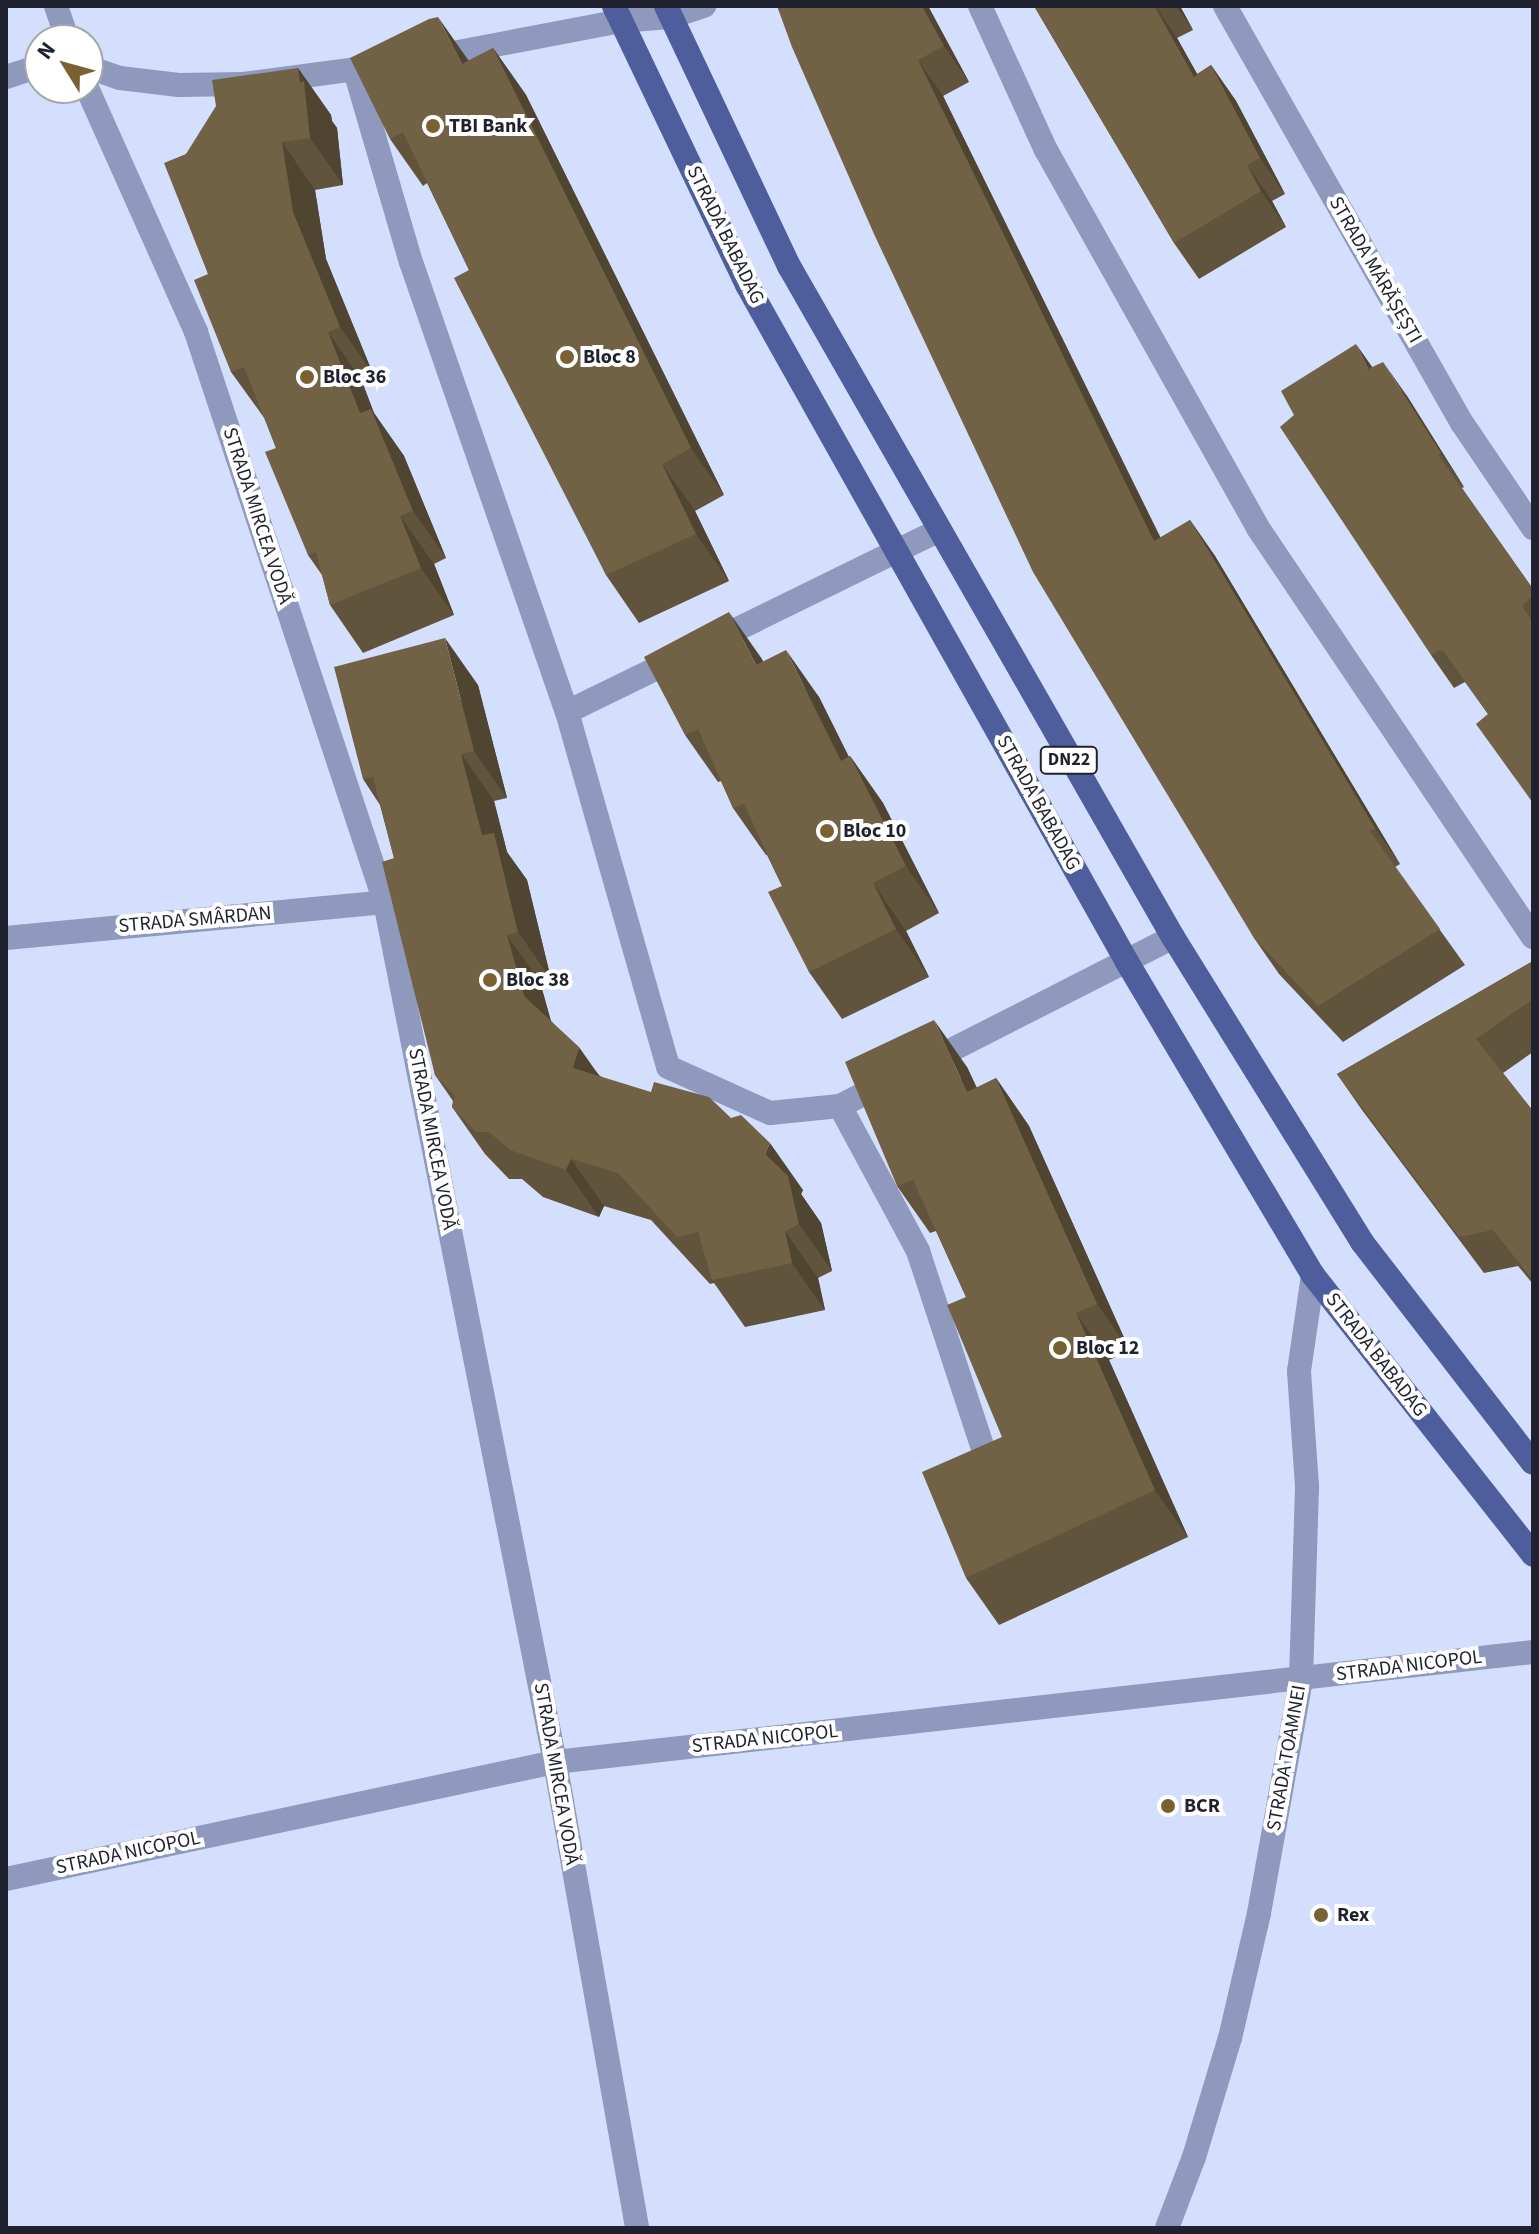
<!DOCTYPE html>
<html>
<head>
<meta charset="utf-8">
<style>
	body { margin:0 }
	#map { position:relative; width:1539px; height:2234px; overflow:hidden; background:#d4defd; font-family:"Source Sans 3",sans-serif }
	div>[style] { position:absolute }
	[style*='--x'] { left:calc(var(--x)*1px); top:calc(var(--y)*1px); width:calc(var(--w)*1px); rotate:calc(var(--a)*1deg) }
	.lane>* { height:24px; margin:-12px; padding:0 12px; transform-origin:12px; border-radius:12px; background:#8e99bd }
	.street>* { height:24px; margin:-12px; padding:0 12px; transform-origin:12px; border-radius:12px; background:#8e99bd }
	.primary>* { height:24px; margin:-12px; padding:0 12px; transform-origin:12px; border-radius:12px; background:#4e5d9c }
	.wall>* { inset:0; background:#61543c }
	.shaded-wall>* { inset:0; background:#4f4531 }
	.building>* { inset:0; background:#716246 }
	.dots>* { width:22px; height:22px; translate:-50% -50%; box-sizing:border-box; border:4px solid #fff; border-radius:50% }
	span { translate:-50% -50%; white-space:nowrap; text-align:center; line-height:1.15; -webkit-text-stroke:8px #fff; paint-order:stroke }
	.shield-label span { padding:2px 6px; background:#fff; border:2px solid; border-radius:6px; -webkit-text-stroke-width:0 }
	.shield-label { font-size:18px; color:#1f222e; font-weight:700 }
	.poi-label { font-size:20px; color:#1f222e; font-weight:700 }
	.left { translate:0 -50%; text-align:left }
	.street-label { font-size:20px; color:#1f222e }
	.frame { position:absolute; inset:0; border:8px solid #1f222e; pointer-events:none }
	.north { position:absolute; left:24px; top:24px; width:80px; height:80px; box-sizing:border-box; background:#fff; border:2px solid #a5a7ab; border-radius:50%; rotate:307deg; font-size:22px; font-weight:700; line-height:32px; text-align:center; color:#1f222e }
	.north::after { content:''; display:block; margin:auto; width:28px; height:36px; background:#796132; clip-path:polygon(50% 0,100% 100%,50% 72%,0 100%) }
</style>
</head>
<body>
<div id="map">
	<div class="lane">
		<div style="--x:355;--y:71;--w:199;--a:73.7"></div>
		<div style="--x:411;--y:262;--w:476;--a:70.9"></div>
		<div style="--x:567;--y:712;--w:369;--a:74.1"></div>
		<div style="--x:668;--y:1067;--w:112;--a:24.3"></div>
		<div style="--x:770;--y:1113;--w:70;--a:-5.7"></div>
		<div style="--x:840;--y:1106;--w:55;--a:-27"></div>
		<div style="--x:713;--y:641;--w:250;--a:-26.1"></div>
		<div style="--x:567;--y:712;--w:126;--a:-26"></div>
		<div style="--x:926;--y:1063;--w:277;--a:-27"></div>
		<div style="--x:840;--y:1106;--w:165;--a:61.7"></div>
		<div style="--x:918;--y:1251;--w:208;--a:71.8"></div>
	</div>
	<div class="street">
		<div style="--x:56;--y:6;--w:36;--a:71"></div>
		<div style="--x:980;--y:6;--w:158;--a:65.4"></div>
		<div style="--x:1046;--y:150;--w:433;--a:60.7"></div>
		<div style="--x:1258;--y:528;--w:493;--a:56.1"></div>
		<div style="--x:1225;--y:6;--w:480;--a:60.4"></div>
		<div style="--x:1462;--y:423;--w:127;--a:55.9"></div>
		<div style="--x:432;--y:57;--w:191;--a:-10.8"></div>
		<div style="--x:620;--y:21;--w:50;--a:-4.6"></div>
		<div style="--x:670;--y:17;--w:36;--a:-18"></div>
		<div style="--x:88;--y:67;--w:34;--a:19"></div>
		<div style="--x:120;--y:78;--w:59;--a:6.8"></div>
		<div style="--x:179;--y:85;--w:64;--a:-0.9"></div>
		<div style="--x:243;--y:84;--w:146;--a:-7.5"></div>
		<div style="--x:6;--y:77;--w:36;--a:-18"></div>
		<div style="--x:87;--y:88;--w:267;--a:65.9"></div>
		<div style="--x:196;--y:332;--w:601;--a:71.66"></div>
		<div style="--x:385;--y:902;--w:877;--a:78.82"></div>
		<div style="--x:555;--y:1762;--w:473;--a:80"></div>
		<div style="--x:6;--y:938;--w:381;--a:-5.4"></div>
		<div style="--x:6;--y:1879;--w:561;--a:-12.03"></div>
		<div style="--x:555;--y:1762;--w:984;--a:-6.42"></div>
		<div style="--x:1167;--y:2228;--w:76;--a:-69.2"></div>
		<div style="--x:1194;--y:2157;--w:124;--a:-73.2"></div>
		<div style="--x:1230;--y:2038;--w:128;--a:-76.9"></div>
		<div style="--x:1259;--y:1913;--w:238;--a:-79.8"></div>
		<div style="--x:1301;--y:1679;--w:193;--a:-88.2"></div>
		<div style="--x:1307;--y:1486;--w:115;--a:-94"></div>
		<div style="--x:1299;--y:1371;--w:97;--a:-81.7"></div>
	</div>
	<div class="primary">
		<div style="--x:614;--y:6;--w:309;--a:64.5"></div>
		<div style="--x:747;--y:285;--w:776;--a:60.69"></div>
		<div style="--x:1127;--y:962;--w:364;--a:59.3"></div>
		<div style="--x:1313;--y:1275;--w:356;--a:51.8"></div>
		<div style="--x:666;--y:6;--w:288;--a:64.7"></div>
		<div style="--x:789;--y:266;--w:773;--a:60.22"></div>
		<div style="--x:1173;--y:937;--w:359;--a:58.2"></div>
		<div style="--x:1362;--y:1242;--w:279;--a:52.3"></div>
	</div>
	<div class="wall">
		<div style="clip-path:polygon(777px 6px,928px 6px,969px 82px,943px 96px,1160px 538px,1190px 520px,1215px 556px,1400px 864px,1395px 867px,1465px 965px,1343px 1042px,1279px 974px,1254px 938px)"></div>
		<div style="clip-path:polygon(1034px 6px,1180px 6px,1193px 30px,1177px 38px,1197px 74px,1211px 65px,1236px 101px,1285px 194px,1272px 201px,1286px 227px,1199px 279px,1174px 243px)"></div>
		<div style="clip-path:polygon(493px 48px,526px 95px,724px 495px,695px 511px,729px 581px,639px 623px,606px 575px,469px 270px,427px 183px,423px 186px,390px 139px,468px 61px)"></div>
		<div style="clip-path:polygon(298px 68px,331px 115px,332px 121px,337px 128px,343px 185px,315px 190px,326px 259px,373px 374px,361px 379px,374px 413px,404px 456px,446px 558px,434px 564px,454px 615px,363px 653px,330px 605px,322px 575px,308px 555px,276px 448px,265px 419px,231px 372px,208px 274px,186px 154px)"></div>
		<div style="clip-path:polygon(1372px 367px,1407px 396px,1464px 487px,1462px 488px,1533px 589px,1533px 804px,1488px 714px,1465px 682px,1454px 688px,1431px 655px)"></div>
		<div style="clip-path:polygon(763px 662px,819px 697px,849px 757px,850px 756px,883px 803px,939px 913px,906px 931px,929px 977px,842px 1019px,809px 972px,782px 886px,767px 855px,766px 855px,733px 808px,721px 781px,718px 782px,685px 735px)"></div>
		<div style="clip-path:polygon(478px 685px,507px 798px,494px 801px,507px 852px,527px 880px,551px 979px,540px 982px,551px 1021px,600px 1076px,803px 1190px,801px 1194px,821px 1223px,832px 1271px,818px 1278px,825px 1310px,745px 1327px,714px 1283px,710px 1284px,651px 1220px,604px 1206px,599px 1217px,543px 1197px,522px 1179px,509px 1179px,485px 1154px,452px 1107px,453px 1101px,435px 1075px,394px 858px,380px 805px,363px 779px)"></div>
		<div style="clip-path:polygon(1533px 961px,1533px 1052px,1503px 1073px,1533px 1111px,1533px 1284px,1518px 1266px,1484px 1273px,1362px 1110px,1337px 1074px)"></div>
		<div style="clip-path:polygon(967px 1067px,977px 1088px,996px 1078px,1029px 1126px,1130px 1351px,1109px 1360px,1188px 1537px,999px 1625px,966px 1578px,1002px 1437px,966px 1297px,936px 1231px,930px 1233px,897px 1186px)"></div>
	</div>
	<div class="shaded-wall">
		<div style="clip-path:polygon(922px 6px,928px 6px,969px 82px,944px 46px)"></div>
		<div style="clip-path:polygon(1155px 6px,1177px 38px,1219px 113px,1194px 77px)"></div>
		<div style="clip-path:polygon(1176px 6px,1180px 6px,1193px 30px)"></div>
		<div style="clip-path:polygon(438px 17px,471px 64px,462px 64px)"></div>
		<div style="clip-path:polygon(493px 48px,526px 95px,724px 495px,691px 448px)"></div>
		<div style="clip-path:polygon(918px 60px,943px 96px,1180px 577px,1154px 541px)"></div>
		<div style="clip-path:polygon(1211px 65px,1236px 101px,1285px 194px,1260px 158px)"></div>
		<div style="clip-path:polygon(298px 68px,331px 115px,332px 121px,337px 128px,343px 185px,310px 138px)"></div>
		<div style="clip-path:polygon(282px 142px,315px 190px,326px 259px,373px 374px,340px 327px,293px 212px)"></div>
		<div style="clip-path:polygon(1247px 165px,1272px 201px,1286px 227px,1261px 191px)"></div>
		<div style="clip-path:polygon(328px 332px,361px 379px,374px 413px,404px 456px,446px 558px,413px 511px,360px 413px)"></div>
		<div style="clip-path:polygon(1356px 344px,1380px 378px,1368px 369px)"></div>
		<div style="clip-path:polygon(1383px 362px,1407px 396px,1464px 487px,1441px 453px)"></div>
		<div style="clip-path:polygon(662px 464px,695px 511px,729px 581px,696px 534px)"></div>
		<div style="clip-path:polygon(400px 516px,434px 564px,454px 615px,421px 568px)"></div>
		<div style="clip-path:polygon(1190px 520px,1215px 556px,1400px 864px,1375px 828px)"></div>
		<div style="clip-path:polygon(729px 612px,762px 659px,789px 712px,756px 665px)"></div>
		<div style="clip-path:polygon(445px 638px,478px 685px,507px 798px,474px 751px)"></div>
		<div style="clip-path:polygon(786px 650px,819px 697px,874px 808px,841px 761px)"></div>
		<div style="clip-path:polygon(461px 754px,494px 801px,507px 852px,527px 880px,551px 979px,518px 932px,482px 835px)"></div>
		<div style="clip-path:polygon(850px 756px,883px 803px,939px 913px,906px 866px)"></div>
		<div style="clip-path:polygon(873px 883px,906px 931px,929px 977px,896px 929px)"></div>
		<div style="clip-path:polygon(507px 935px,540px 982px,557px 1043px,524px 996px)"></div>
		<div style="clip-path:polygon(934px 1020px,967px 1067px,1000px 1139px,967px 1092px)"></div>
		<div style="clip-path:polygon(579px 1047px,612px 1094px,573px 1068px)"></div>
		<div style="clip-path:polygon(996px 1078px,1029px 1126px,1130px 1351px,1097px 1304px)"></div>
		<div style="clip-path:polygon(770px 1143px,803px 1190px,801px 1194px,821px 1223px,832px 1271px,799px 1224px,765px 1154px)"></div>
		<div style="clip-path:polygon(571px 1159px,604px 1206px,599px 1217px,566px 1170px)"></div>
		<div style="clip-path:polygon(785px 1231px,818px 1278px,825px 1310px,792px 1263px)"></div>
		<div style="clip-path:polygon(1076px 1313px,1109px 1360px,1188px 1537px,1155px 1490px)"></div>
	</div>
	<div class="building">
		<div style="clip-path:polygon(777px 6px,922px 6px,944px 46px,918px 60px,1154px 541px,1190px 520px,1375px 828px,1370px 831px,1440px 929px,1318px 1006px,1254px 938px,1033px 572px,874px 234px,792px 47px)"></div>
		<div style="clip-path:polygon(1034px 6px,1154px 6px,1194px 77px,1211px 65px,1260px 158px,1247px 165px,1261px 191px,1174px 243px)"></div>
		<div style="clip-path:polygon(438px 17px,462px 64px,493px 48px,691px 448px,662px 464px,696px 534px,606px 575px,454px 278px,469px 270px,403px 132px,390px 139px,350px 58px,429px 19px)"></div>
		<div style="clip-path:polygon(298px 68px,300px 83px,304px 81px,310px 138px,282px 142px,293px 212px,340px 327px,328px 332px,360px 413px,371px 409px,413px 511px,400px 516px,421px 568px,330px 605px,316px 552px,308px 555px,265px 452px,276px 448px,244px 367px,231px 372px,194px 280px,208px 274px,164px 163px,186px 154px,216px 106px,212px 80px)"></div>
		<div style="clip-path:polygon(1356px 344px,1368px 369px,1383px 362px,1441px 453px,1438px 455px,1533px 589px,1533px 595px,1522px 606px,1533px 623px,1533px 803px,1476px 724px,1488px 714px,1442px 649px,1431px 655px,1280px 427px,1294px 415px,1281px 391px)"></div>
		<div style="clip-path:polygon(729px 612px,756px 665px,786px 650px,841px 761px,850px 756px,906px 866px,873px 883px,896px 929px,809px 972px,768px 892px,782px 886px,744px 804px,733px 808px,698px 729px,685px 735px,644px 657px)"></div>
		<div style="clip-path:polygon(445px 638px,474px 751px,461px 754px,482px 835px,494px 833px,518px 932px,507px 935px,524px 996px,579px 1047px,573px 1068px,651px 1092px,654px 1082px,709px 1097px,731px 1118px,741px 1115px,770px 1143px,765px 1154px,788px 1176px,799px 1224px,785px 1231px,792px 1263px,712px 1280px,698px 1232px,677px 1237px,618px 1173px,571px 1159px,566px 1170px,510px 1150px,489px 1132px,476px 1132px,452px 1107px,455px 1096px,435px 1075px,382px 862px,394px 858px,373px 777px,363px 779px,334px 667px)"></div>
		<div style="clip-path:polygon(1533px 961px,1533px 999px,1476px 1039px,1533px 1111px,1533px 1280px,1493px 1230px,1459px 1237px,1337px 1074px)"></div>
		<div style="clip-path:polygon(934px 1020px,967px 1092px,996px 1078px,1097px 1304px,1076px 1313px,1155px 1490px,966px 1578px,922px 1472px,1002px 1437px,947px 1305px,966px 1297px,913px 1180px,897px 1186px,845px 1062px)"></div>
	</div>
	<div class="dots">
		<div style="left:433px;top:126px;background:#796132"></div>
		<div style="left:567px;top:357px;background:#796132"></div>
		<div style="left:307px;top:377px;background:#796132"></div>
		<div style="left:827px;top:831px;background:#796132"></div>
		<div style="left:490px;top:980px;background:#796132"></div>
		<div style="left:1060px;top:1348px;background:#796132"></div>
		<div style="left:1168px;top:1806px;background:#796132"></div>
		<div style="left:1321px;top:1915px;background:#796132"></div>
	</div>
	<div class="shield-label">
		<span style="left:1069px;top:760px">DN22</span>
	</div>
	<div class="poi-label">
		<span class="left" style="left:449px;top:126px">TBI Bank</span>
		<span class="left" style="left:583px;top:357px">Bloc 8</span>
		<span class="left" style="left:323px;top:377px">Bloc 36</span>
		<span class="left" style="left:843px;top:831px">Bloc 10</span>
		<span class="left" style="left:506px;top:980px">Bloc 38</span>
		<span class="left" style="left:1076px;top:1348px">Bloc 12</span>
		<span class="left" style="left:1184px;top:1806px">BCR</span>
		<span class="left" style="left:1337px;top:1915px">Rex</span>
	</div>
	<div class="street-label">
		<span style="left:725px;top:235px;rotate:64deg">STRADA BABADAG</span>
		<span style="left:1375px;top:270px;rotate:60deg">STRADA MĂRĂȘEȘTI</span>
		<span style="left:257px;top:516px;rotate:72deg">STRADA MIRCEA VODĂ</span>
		<span style="left:1038px;top:803px;rotate:61deg">STRADA BABADAG</span>
		<span style="left:195px;top:920px;rotate:-5deg">STRADA SMÂRDAN</span>
		<span style="left:432px;top:1139px;rotate:79deg">STRADA MIRCEA VODĂ</span>
		<span style="left:1376px;top:1355px;rotate:52deg">STRADA BABADAG</span>
		<span style="left:1409px;top:1666px;rotate:-7deg">STRADA NICOPOL</span>
		<span style="left:765px;top:1739px;rotate:-6deg">STRADA NICOPOL</span>
		<span style="left:1287px;top:1758px;rotate:-80deg">STRADA TOAMNEI</span>
		<span style="left:556px;top:1774px;rotate:80deg">STRADA MIRCEA VODĂ</span>
		<span style="left:128px;top:1853px;rotate:-12deg">STRADA NICOPOL</span>
	</div>
	<div class="frame"></div>
	<div class="north">N</div>
</div>
</body>
</html>
